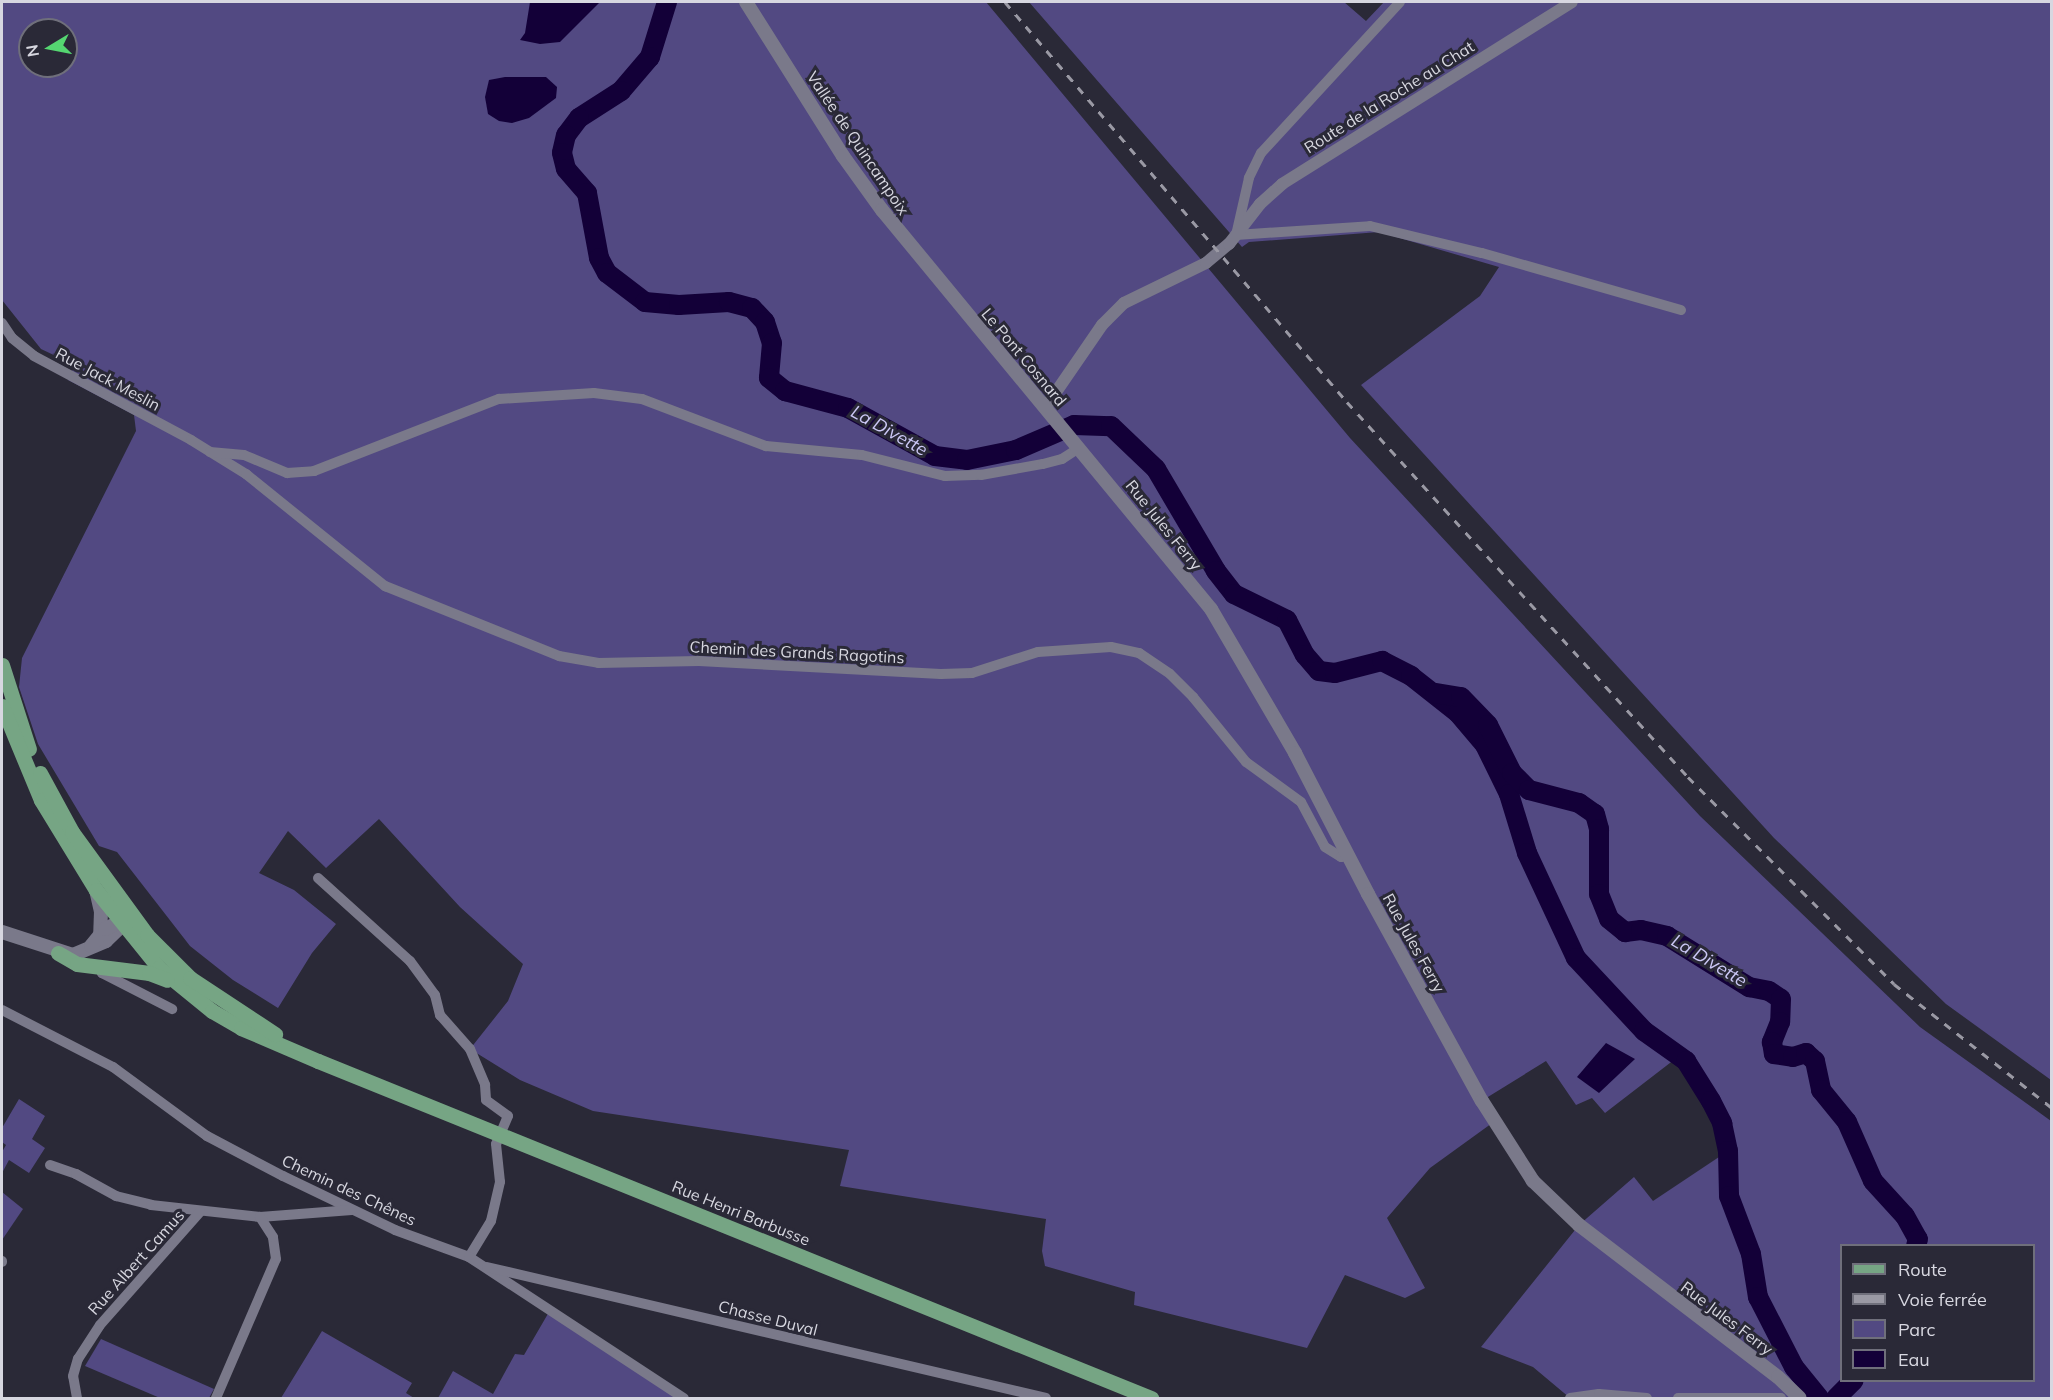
<!DOCTYPE html>
<html>
<head>
<meta charset="utf-8">
<style>
	body { margin:0 }
	#map { position:relative; width:2053px; height:1400px; overflow:hidden; background:#2a2937; font-family:Mulish,sans-serif }
	div>[style] { position:absolute }
	[style*='--x'] { left:calc(var(--x)*1px); top:calc(var(--y)*1px); width:calc(var(--w)*1px); rotate:calc(var(--a)*1deg) }
	.green>* { inset:0; background:#524982 }
	.water>* { inset:0; background:#130038 }
	.river>* { height:20px; margin:-10px; padding:0 10px; transform-origin:10px; border-radius:10px; background:#130038 }
	.minor>* { height:10px; margin:-5px; padding:0 5px; transform-origin:5px; border-radius:5px; background:#7a798a }
	.tertiary>* { height:12px; margin:-6px; padding:0 6px; transform-origin:6px; border-radius:6px; background:#7a798a }
	.secondary>* { height:14px; margin:-7px; padding:0 7px; transform-origin:7px; border-radius:7px; background:#7a798a }
	.primary>* { height:15px; margin:-7.5px; padding:0 7.5px; transform-origin:7.5px; border-radius:7.5px; background:#76a584 }
	.rail>* { height:3px; margin-top:-1.5px; transform-origin:0; background:repeating-linear-gradient(90deg,#9a99a4 0 8px,transparent 0 16px) }
	span { translate:-50% -50%; white-space:nowrap; text-align:center; line-height:1.15; -webkit-text-stroke:6px #2a2937; paint-order:stroke }
	.street-label { font-size:16px; color:#d7d7e0 }
	.water-label { font-size:18px; color:#cbc7f5; font-style:italic }
	.frame { position:absolute; inset:0; border:3px solid #d7d7e0; pointer-events:none }
	.legend { position:absolute; left:1840px; top:1244px; width:195px; height:138px; box-sizing:border-box; background:#2a2937; border:2px solid #6f6f7b; margin:0; padding:8px 10px; list-style:none; font-size:18px; color:#d7d7e0 }
	.legend li { display:flex; align-items:center; gap:12px; height:30px }
	.legend b { width:30px; border:2px solid #6f6f7b }
	.north { position:absolute; left:18px; top:18px; width:60px; height:60px; box-sizing:border-box; background:#2a2937; border:2px solid #6f6f7b; border-radius:50%; rotate:260deg; font-size:16px; font-weight:700; line-height:24px; text-align:center; color:#d7d7e0 }
	.north::after { content:''; display:block; margin:auto; width:21px; height:27px; background:#55d671; clip-path:polygon(50% 0,100% 100%,50% 72%,0 100%) }
</style>
</head>
<body>
<div id="map">
	<div class="green">
		<div style="clip-path:polygon(evenodd,2px 2px,986px 2px,1350px 438px,1700px 816px,1920px 1027px,2051px 1121px,2051px 1398px,1570px 1398px,1533px 1367px,1481px 1347px,1579px 1225px,1634px 1177px,1653px 1201px,1728px 1151px,1722px 1123px,1711px 1101px,1679px 1056px,1605px 1113px,1592px 1098px,1576px 1105px,1546px 1061px,1483px 1100px,1495px 1121px,1430px 1168px,1387px 1218px,1425px 1288px,1405px 1298px,1345px 1275px,1307px 1348px,1134px 1305px,1135px 1292px,1045px 1266px,1042px 1251px,1046px 1219px,840px 1186px,849px 1150px,593px 1111px,520px 1080px,470px 1049px,508px 1001px,523px 964px,460px 907px,379px 819px,326px 868px,288px 831px,259px 873px,294px 890px,336px 924px,312px 953px,278px 1008px,233px 980px,190px 946px,117px 852px,99px 846px,38px 744px,19px 687px,22px 658px,136px 431px,134px 415px,68px 380px,75px 365px,41px 349px,2px 300px,2px 2px,30px 30px,66px 30px,66px 66px,30px 66px,30px 30px,2px 2px,1842px 1246px,2034px 1246px,2034px 1380px,1842px 1380px,1842px 1246px)"></div>
		<div style="clip-path:polygon(1029px 2px,1344px 2px,1366px 21px,1384px 2px,2051px 2px,2051px 1080px,1946px 1004px,1774px 838px,1361px 385px,1480px 296px,1499px 267px,1379px 232px,1249px 242px,1242px 247px)"></div>
		<div style="clip-path:polygon(19px 1099px,45px 1116px,32px 1139px,45px 1148px,29px 1173px,9px 1160px,2px 1173px,2px 1152px,6px 1145px,2px 1142px,2px 1128px)"></div>
		<div style="clip-path:polygon(2px 1192px,23px 1209px,2px 1240px)"></div>
		<div style="clip-path:polygon(549px 1312px,684px 1398px,438px 1398px,453px 1371px,493px 1394px,515px 1354px,524px 1355px)"></div>
		<div style="clip-path:polygon(322px 1331px,412px 1383px,406px 1393px,414px 1398px,281px 1398px)"></div>
		<div style="clip-path:polygon(101px 1339px,214px 1389px,209px 1398px,160px 1398px,85px 1366px)"></div>
	</div>
	<div class="water">
		<div style="clip-path:polygon(530px 2px,600px 2px,560px 42px,540px 44px,520px 40px,525px 33px)"></div>
		<div style="clip-path:polygon(505px 77px,546px 77px,557px 87px,556px 98px,529px 118px,512px 123px,499px 121px,488px 114px,485px 97px,489px 80px)"></div>
		<div style="clip-path:polygon(1606px 1043px,1635px 1059px,1599px 1093px,1577px 1077px)"></div>
	</div>
	<div class="river">
		<div style="--x:667;--y:2;--w:58;--a:107.2"></div>
		<div style="--x:650;--y:57;--w:45;--a:130.5"></div>
		<div style="--x:621;--y:91;--w:50;--a:147.3"></div>
		<div style="--x:579;--y:118;--w:21;--a:127"></div>
		<div style="--x:566;--y:135;--w:18;--a:103"></div>
		<div style="--x:562;--y:153;--w:16;--a:76"></div>
		<div style="--x:566;--y:169;--w:32;--a:49"></div>
		<div style="--x:587;--y:193;--w:66;--a:79.5"></div>
		<div style="--x:599;--y:258;--w:17;--a:62"></div>
		<div style="--x:607;--y:273;--w:48;--a:37.3"></div>
		<div style="--x:645;--y:302;--w:34;--a:5"></div>
		<div style="--x:679;--y:305;--w:50;--a:-3.4"></div>
		<div style="--x:729;--y:302;--w:24;--a:15"></div>
		<div style="--x:752;--y:308;--w:19;--a:47"></div>
		<div style="--x:765;--y:322;--w:22;--a:72"></div>
		<div style="--x:772;--y:343;--w:35;--a:95"></div>
		<div style="--x:769;--y:378;--w:21;--a:39"></div>
		<div style="--x:785;--y:391;--w:65;--a:15.1"></div>
		<div style="--x:848;--y:408;--w:99;--a:28.9"></div>
		<div style="--x:935;--y:456;--w:32;--a:7"></div>
		<div style="--x:967;--y:460;--w:50;--a:-11.5"></div>
		<div style="--x:1016;--y:450;--w:63;--a:-23.3"></div>
		<div style="--x:1074;--y:425;--w:37;--a:2"></div>
		<div style="--x:1111;--y:426;--w:62;--a:43.7"></div>
		<div style="--x:1156;--y:469;--w:118;--a:59.5"></div>
		<div style="--x:1216;--y:571;--w:29;--a:52"></div>
		<div style="--x:1234;--y:594;--w:59;--a:26.1"></div>
		<div style="--x:1287;--y:620;--w:39;--a:63"></div>
		<div style="--x:1305;--y:655;--w:21;--a:49"></div>
		<div style="--x:1319;--y:671;--w:16;--a:7"></div>
		<div style="--x:1335;--y:673;--w:49;--a:-14.3"></div>
		<div style="--x:1382;--y:661;--w:33;--a:27"></div>
		<div style="--x:1411;--y:676;--w:60;--a:38.2"></div>
		<div style="--x:1458;--y:713;--w:42;--a:49.8"></div>
		<div style="--x:1485;--y:745;--w:55;--a:63.9"></div>
		<div style="--x:1509;--y:794;--w:62;--a:73"></div>
		<div style="--x:1527;--y:853;--w:116;--a:65"></div>
		<div style="--x:1576;--y:958;--w:100;--a:47"></div>
		<div style="--x:1644;--y:1031;--w:52;--a:35.5"></div>
		<div style="--x:1686;--y:1061;--w:47;--a:58"></div>
		<div style="--x:1711;--y:1101;--w:25;--a:63"></div>
		<div style="--x:1722;--y:1123;--w:29;--a:78"></div>
		<div style="--x:1728;--y:1151;--w:45;--a:88.7"></div>
		<div style="--x:1729;--y:1196;--w:62;--a:69.2"></div>
		<div style="--x:1751;--y:1254;--w:44;--a:80.8"></div>
		<div style="--x:1758;--y:1297;--w:79;--a:62.8"></div>
		<div style="--x:1794;--y:1367;--w:40;--a:51"></div>
		<div style="--x:1435;--y:693;--w:26;--a:9"></div>
		<div style="--x:1461;--y:697;--w:39;--a:46"></div>
		<div style="--x:1488;--y:725;--w:54;--a:63.4"></div>
		<div style="--x:1512;--y:773;--w:24;--a:45"></div>
		<div style="--x:1529;--y:790;--w:52;--a:14.6"></div>
		<div style="--x:1579;--y:803;--w:19;--a:35"></div>
		<div style="--x:1595;--y:814;--w:16;--a:75"></div>
		<div style="--x:1599;--y:829;--w:65;--a:90"></div>
		<div style="--x:1599;--y:894;--w:27;--a:68"></div>
		<div style="--x:1609;--y:919;--w:21;--a:39"></div>
		<div style="--x:1625;--y:932;--w:16;--a:-7"></div>
		<div style="--x:1641;--y:930;--w:27;--a:13"></div>
		<div style="--x:1667;--y:936;--w:97;--a:31.9"></div>
		<div style="--x:1749;--y:987;--w:20;--a:11"></div>
		<div style="--x:1769;--y:991;--w:14;--a:34"></div>
		<div style="--x:1781;--y:999;--w:23;--a:92"></div>
		<div style="--x:1780;--y:1022;--w:22;--a:112"></div>
		<div style="--x:1772;--y:1042;--w:12;--a:81"></div>
		<div style="--x:1774;--y:1054;--w:19;--a:9"></div>
		<div style="--x:1793;--y:1057;--w:14;--a:-17"></div>
		<div style="--x:1806;--y:1053;--w:12;--a:42"></div>
		<div style="--x:1815;--y:1061;--w:30;--a:78"></div>
		<div style="--x:1821;--y:1090;--w:41;--a:50.9"></div>
		<div style="--x:1847;--y:1122;--w:64;--a:66.2"></div>
		<div style="--x:1873;--y:1181;--w:47;--a:47.6"></div>
		<div style="--x:1905;--y:1216;--w:26;--a:61"></div>
		<div style="--x:1918;--y:1239;--w:7;--a:106"></div>
		<div style="--x:1836;--y:1398;--w:25;--a:-45"></div>
	</div>
	<div class="minor">
		<div style="--x:1400;--y:2;--w:205;--a:132.6"></div>
		<div style="--x:1261;--y:153;--w:28;--a:116"></div>
		<div style="--x:1249;--y:178;--w:58;--a:102.8"></div>
		<div style="--x:1236;--y:235;--w:134;--a:-3.8"></div>
		<div style="--x:1370;--y:226;--w:115;--a:13.6"></div>
		<div style="--x:1482;--y:253;--w:207;--a:16"></div>
		<div style="--x:2;--y:323;--w:18;--a:56"></div>
		<div style="--x:12;--y:338;--w:28;--a:39"></div>
		<div style="--x:34;--y:356;--w:178;--a:28.1"></div>
		<div style="--x:191;--y:440;--w:65;--a:31.7"></div>
		<div style="--x:246;--y:474;--w:179;--a:38.9"></div>
		<div style="--x:385;--y:586;--w:188;--a:21.9"></div>
		<div style="--x:559;--y:656;--w:40;--a:10"></div>
		<div style="--x:598;--y:663;--w:101;--a:-1.1"></div>
		<div style="--x:699;--y:661;--w:242;--a:3.1"></div>
		<div style="--x:941;--y:674;--w:31;--a:-2"></div>
		<div style="--x:972;--y:673;--w:69;--a:-17.7"></div>
		<div style="--x:1038;--y:652;--w:73;--a:-3.9"></div>
		<div style="--x:1111;--y:647;--w:29;--a:12"></div>
		<div style="--x:1139;--y:653;--w:37;--a:34"></div>
		<div style="--x:1170;--y:674;--w:33;--a:45"></div>
		<div style="--x:1193;--y:697;--w:84;--a:50.8"></div>
		<div style="--x:1246;--y:762;--w:68;--a:36"></div>
		<div style="--x:1301;--y:802;--w:51;--a:61.9"></div>
		<div style="--x:1325;--y:847;--w:19;--a:32"></div>
		<div style="--x:1341;--y:857;--w:7;--a:-16"></div>
		<div style="--x:210;--y:452;--w:34;--a:5"></div>
		<div style="--x:244;--y:455;--w:47;--a:22.7"></div>
		<div style="--x:287;--y:473;--w:27;--a:-4"></div>
		<div style="--x:314;--y:471;--w:199;--a:-21.3"></div>
		<div style="--x:499;--y:399;--w:95;--a:-3.6"></div>
		<div style="--x:594;--y:393;--w:48;--a:7.1"></div>
		<div style="--x:642;--y:399;--w:133;--a:20.8"></div>
		<div style="--x:766;--y:446;--w:96;--a:5.4"></div>
		<div style="--x:862;--y:455;--w:86;--a:14.2"></div>
		<div style="--x:945;--y:476;--w:36;--a:-2"></div>
		<div style="--x:981;--y:475;--w:63;--a:-10.1"></div>
		<div style="--x:1043;--y:464;--w:20;--a:-15"></div>
		<div style="--x:1062;--y:459;--w:20;--a:-33"></div>
		<div style="--x:318;--y:878;--w:124;--a:42.1"></div>
		<div style="--x:410;--y:961;--w:42;--a:53.7"></div>
		<div style="--x:435;--y:995;--w:21;--a:76"></div>
		<div style="--x:440;--y:1015;--w:45;--a:48.6"></div>
		<div style="--x:470;--y:1049;--w:39;--a:67"></div>
		<div style="--x:485;--y:1085;--w:15;--a:86"></div>
		<div style="--x:486;--y:1100;--w:27;--a:36"></div>
		<div style="--x:508;--y:1116;--w:30;--a:113"></div>
		<div style="--x:496;--y:1144;--w:38;--a:84"></div>
		<div style="--x:500;--y:1182;--w:40;--a:103"></div>
		<div style="--x:491;--y:1221;--w:42;--a:121.4"></div>
		<div style="--x:99;--y:968;--w:6;--a:59"></div>
		<div style="--x:102;--y:973;--w:79;--a:27.2"></div>
		<div style="--x:2;--y:1010;--w:125;--a:27.2"></div>
		<div style="--x:113;--y:1067;--w:117;--a:36.3"></div>
		<div style="--x:207;--y:1136;--w:86;--a:27.8"></div>
		<div style="--x:283;--y:1176;--w:124;--a:25.7"></div>
		<div style="--x:395;--y:1230;--w:79;--a:20"></div>
		<div style="--x:469;--y:1257;--w:257;--a:33.3"></div>
		<div style="--x:50;--y:1165;--w:28;--a:19"></div>
		<div style="--x:76;--y:1174;--w:46;--a:28.8"></div>
		<div style="--x:116;--y:1196;--w:36;--a:14"></div>
		<div style="--x:151;--y:1205;--w:110;--a:6.3"></div>
		<div style="--x:260;--y:1217;--w:92;--a:-4.4"></div>
		<div style="--x:2;--y:1262;--w:1;--a:-90"></div>
		<div style="--x:487;--y:1267;--w:574;--a:13.19"></div>
		<div style="--x:77;--y:1398;--w:22;--a:-100"></div>
		<div style="--x:73;--y:1376;--w:18;--a:-74"></div>
		<div style="--x:78;--y:1359;--w:40;--a:-57.1"></div>
		<div style="--x:100;--y:1325;--w:151;--a:-48.5"></div>
		<div style="--x:216;--y:1398;--w:151;--a:-66.7"></div>
		<div style="--x:276;--y:1259;--w:22;--a:-98"></div>
		<div style="--x:273;--y:1237;--w:24;--a:-123"></div>
		<div style="--x:1570;--y:1398;--w:29;--a:-8"></div>
		<div style="--x:1599;--y:1394;--w:48;--a:4.8"></div>
		<div style="--x:1678;--y:1398;--w:103;--a:0"></div>
	</div>
	<div class="tertiary">
		<div style="--x:1045;--y:408;--w:101;--a:-55.5"></div>
		<div style="--x:1102;--y:325;--w:31;--a:-45"></div>
		<div style="--x:1124;--y:303;--w:91;--a:-26"></div>
		<div style="--x:1206;--y:263;--w:30;--a:-40"></div>
		<div style="--x:1229;--y:244;--w:51;--a:-52.2"></div>
		<div style="--x:1260;--y:204;--w:30;--a:-42"></div>
		<div style="--x:1282;--y:184;--w:342;--a:-32.1"></div>
	</div>
	<div class="secondary">
		<div style="--x:746;--y:2;--w:182;--a:57.8"></div>
		<div style="--x:843;--y:156;--w:67;--a:54.2"></div>
		<div style="--x:882;--y:210;--w:517;--a:50.49"></div>
		<div style="--x:1211;--y:609;--w:167;--a:59.7"></div>
		<div style="--x:1295;--y:753;--w:159;--a:62.6"></div>
		<div style="--x:1368;--y:894;--w:236;--a:61.2"></div>
		<div style="--x:1482;--y:1101;--w:95;--a:57.5"></div>
		<div style="--x:1533;--y:1181;--w:64;--a:43.7"></div>
		<div style="--x:1579;--y:1225;--w:250;--a:37.4"></div>
		<div style="--x:1778;--y:1377;--w:30;--a:44"></div>
		<div style="--x:96;--y:890;--w:22;--a:77"></div>
		<div style="--x:101;--y:911;--w:23;--a:92"></div>
		<div style="--x:2;--y:932;--w:75;--a:17.9"></div>
		<div style="--x:73;--y:955;--w:36;--a:-23"></div>
		<div style="--x:106;--y:941;--w:33;--a:-44"></div>
		<div style="--x:91;--y:946;--w:22;--a:-51"></div>
		<div style="--x:105;--y:929;--w:28;--a:-26"></div>
	</div>
	<div class="primary">
		<div style="--x:2;--y:665;--w:88;--a:72.2"></div>
		<div style="--x:2;--y:706;--w:102;--a:67.5"></div>
		<div style="--x:41;--y:800;--w:105;--a:58.6"></div>
		<div style="--x:96;--y:890;--w:100;--a:51.1"></div>
		<div style="--x:159;--y:968;--w:68;--a:39.1"></div>
		<div style="--x:212;--y:1011;--w:34;--a:30"></div>
		<div style="--x:241;--y:1028;--w:84;--a:23.2"></div>
		<div style="--x:318;--y:1061;--w:899;--a:22.03"></div>
		<div style="--x:40;--y:773;--w:67;--a:61.5"></div>
		<div style="--x:72;--y:832;--w:127;--a:53.9"></div>
		<div style="--x:147;--y:935;--w:61;--a:45"></div>
		<div style="--x:190;--y:978;--w:102;--a:33.4"></div>
		<div style="--x:58;--y:953;--w:22;--a:30"></div>
		<div style="--x:77;--y:964;--w:73;--a:7.1"></div>
		<div style="--x:149;--y:973;--w:19;--a:21"></div>
	</div>
	<div class="rail">
		<div style="--x:1005;--y:2;--w:526;--a:49.47"></div>
		<div style="--x:1347;--y:402;--w:507;--a:47.72"></div>
		<div style="--x:1688;--y:777;--w:292;--a:45.1"></div>
		<div style="--x:1894;--y:984;--w:201;--a:38.1"></div>
	</div>
	<div class="street-label">
		<span style="left:1389px;top:97px;rotate:-32deg">Route de la Roche au Chat</span>
		<span style="left:858px;top:143px;rotate:56deg">Vallée de Quincampoix</span>
		<span style="left:1024px;top:357px;rotate:50deg">Le Pont Cosnard</span>
		<span style="left:108px;top:379px;rotate:28deg">Rue Jack Meslin</span>
		<span style="left:1164px;top:525px;rotate:51deg">Rue Jules Ferry</span>
		<span style="left:797px;top:652px;rotate:3deg">Chemin des Grands Ragotins</span>
		<span style="left:1414px;top:943px;rotate:61deg">Rue Jules Ferry</span>
		<span style="left:349px;top:1190px;rotate:25deg">Chemin des Chênes</span>
		<span style="left:741px;top:1213px;rotate:22deg">Rue Henri Barbusse</span>
		<span style="left:136px;top:1262px;rotate:-48deg">Rue Albert Camus</span>
		<span style="left:768px;top:1318px;rotate:14deg">Chasse Duval</span>
		<span style="left:1727px;top:1318px;rotate:37deg">Rue Jules Ferry</span>
	</div>
	<div class="water-label">
		<span style="left:889px;top:431px;rotate:29deg">La Divette</span>
		<span style="left:1709px;top:961px;rotate:31deg">La Divette</span>
	</div>
	<div class="frame"></div>
	<ul class="legend">
	<li><b style="height:8px;background:#76a584"></b>Route</li>
	<li><b style="height:8px;background:#9a99a4"></b>Voie ferrée</li>
	<li><b style="height:16px;background:#524982"></b>Parc</li>
	<li><b style="height:16px;background:#130038"></b>Eau</li>
	</ul>
	<div class="north">N</div>
</div>
</body>
</html>
